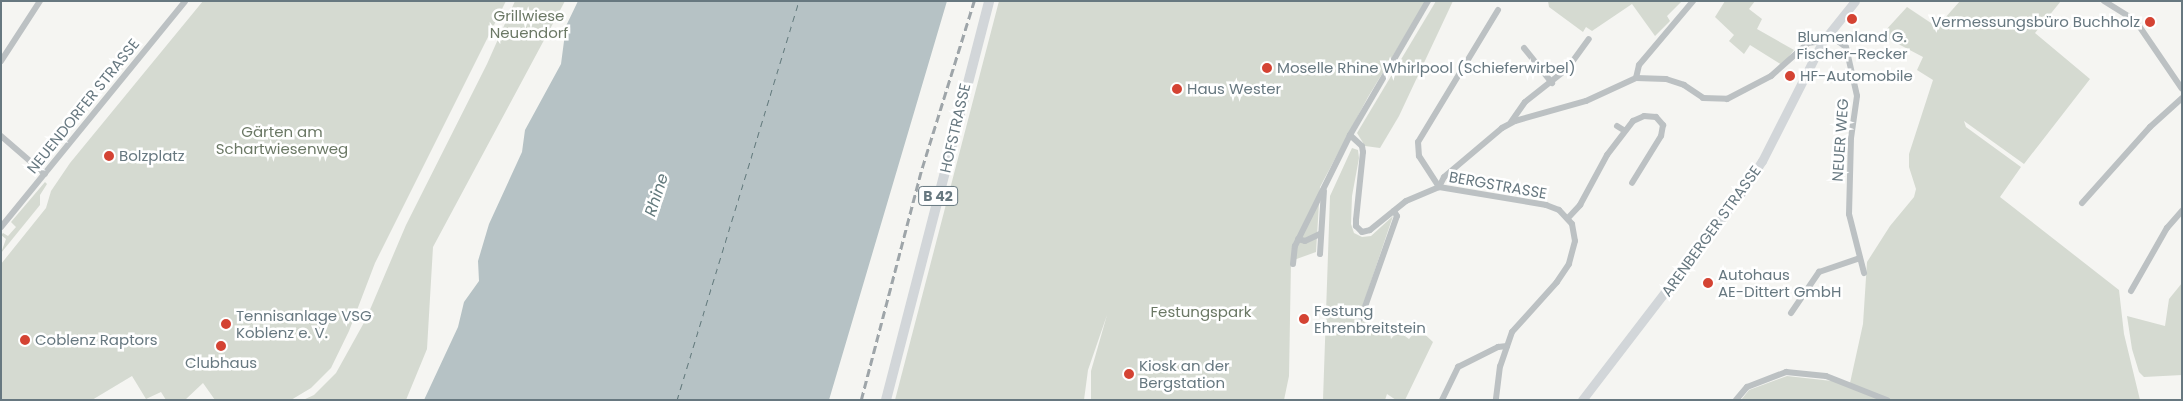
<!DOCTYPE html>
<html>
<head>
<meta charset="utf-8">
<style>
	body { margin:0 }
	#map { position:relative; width:2183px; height:401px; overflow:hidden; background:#f5f5f2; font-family:Poppins,sans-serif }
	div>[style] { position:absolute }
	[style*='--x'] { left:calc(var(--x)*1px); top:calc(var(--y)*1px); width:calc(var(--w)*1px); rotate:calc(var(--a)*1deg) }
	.green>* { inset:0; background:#d5dad1 }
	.water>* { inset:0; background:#b6c2c5 }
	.ferry>* { height:1px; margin-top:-0.5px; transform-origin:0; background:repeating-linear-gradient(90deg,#637a7d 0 6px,transparent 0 11px) }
	.street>* { height:6px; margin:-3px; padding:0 3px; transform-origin:3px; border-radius:3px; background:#bcc1c3 }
	.secondary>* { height:9px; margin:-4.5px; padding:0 4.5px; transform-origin:4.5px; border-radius:4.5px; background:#d2d6d9 }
	.primary>* { height:10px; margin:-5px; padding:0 5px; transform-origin:5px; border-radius:5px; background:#d2d6d9 }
	.rail>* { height:2.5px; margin-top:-1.25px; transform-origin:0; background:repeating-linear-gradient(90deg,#9ea5a9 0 8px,transparent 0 12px) }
	.dots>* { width:14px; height:14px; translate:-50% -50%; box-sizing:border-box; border:2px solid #fff; border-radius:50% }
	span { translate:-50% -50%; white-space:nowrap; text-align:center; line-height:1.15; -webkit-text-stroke:5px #fff; paint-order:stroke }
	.shield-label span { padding:1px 4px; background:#fff; border:1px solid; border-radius:4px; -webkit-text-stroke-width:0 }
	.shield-label { font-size:14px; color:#677880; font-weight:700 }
	.park-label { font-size:15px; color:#6b7865 }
	.poi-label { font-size:15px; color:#677880 }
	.right { translate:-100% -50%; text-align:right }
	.left { translate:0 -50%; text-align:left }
	.street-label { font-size:15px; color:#677880 }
	.water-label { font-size:16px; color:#637a7d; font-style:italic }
	.frame { position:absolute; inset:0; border:2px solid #677880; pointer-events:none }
</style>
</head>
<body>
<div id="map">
	<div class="green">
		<div style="clip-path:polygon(203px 1px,506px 1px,375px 263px,349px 331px,331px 368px,311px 388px,291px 400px,215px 400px,203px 383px,185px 400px,166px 400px,161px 392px,146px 399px,132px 376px,92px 400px,1px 400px,1px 264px,46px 208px,51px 191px,70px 163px)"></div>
		<div style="clip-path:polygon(515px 1px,565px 1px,433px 247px,427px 349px,406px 400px,303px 400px,314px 395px,336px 373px,366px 319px,406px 225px,487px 64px)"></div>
		<div style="clip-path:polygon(999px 1px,1426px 1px,1368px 97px,1320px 187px,1316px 252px,1291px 261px,1289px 376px,1284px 400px,1091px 400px,1091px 371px,1107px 315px,1088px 370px,1084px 400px,895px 400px)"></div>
		<div style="clip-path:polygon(1436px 1px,1453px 1px,1399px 116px,1380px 148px,1365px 146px,1357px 133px)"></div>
		<div style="clip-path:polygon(1548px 1px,1682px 1px,1667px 16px,1670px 21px,1655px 36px,1632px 4px,1592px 31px,1586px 27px,1583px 32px,1549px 7px)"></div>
		<div style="clip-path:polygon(1725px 1px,1755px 1px,1749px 9px,1762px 19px,1757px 29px,1794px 50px,1782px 65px,1750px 45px,1744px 54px,1729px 41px,1734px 35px,1715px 17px)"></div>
		<div style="clip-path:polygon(1960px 1px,2061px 1px,2035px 33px,2090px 79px,2024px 164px,1964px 121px,1966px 127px,2021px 167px,2000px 197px,2119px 290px,2124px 334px,2140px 400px,1741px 400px,1749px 390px,1787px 376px,1850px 383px,1863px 324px,1867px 262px,1890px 226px,1914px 197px,1916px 189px,1909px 167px,1909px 154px,1933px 80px,1917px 70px,1923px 57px,1885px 37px,1885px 31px,1907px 7px,1937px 27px)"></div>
		<div style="clip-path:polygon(1352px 148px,1358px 150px,1359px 158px,1352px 196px,1351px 224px,1354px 233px,1362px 237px,1371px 236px,1393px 216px,1358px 320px,1389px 328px,1391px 339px,1398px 331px,1409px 339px,1418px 328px,1433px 342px,1405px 400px,1396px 400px,1387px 394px,1385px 400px,1323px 400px,1330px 196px)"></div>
		<div style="clip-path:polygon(45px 182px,47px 184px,40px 195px,40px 205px,1px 253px,6px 239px,1px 235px,3px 233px,8px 236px,16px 227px,11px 222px)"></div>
		<div style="clip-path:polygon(2182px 283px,2182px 375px,2144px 377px,2139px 372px,2132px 349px,2127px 316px,2165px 326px,2169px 299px)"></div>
	</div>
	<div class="water">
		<div style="clip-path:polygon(578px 1px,947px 1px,829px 400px,424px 400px,458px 327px,464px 302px,479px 281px,478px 261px,489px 224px,522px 152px,525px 130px,561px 64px,566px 26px)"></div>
	</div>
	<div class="ferry">
		<div style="--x:677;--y:400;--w:417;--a:-73"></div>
	</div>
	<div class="street">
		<div style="--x:2104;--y:1;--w:36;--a:32"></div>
		<div style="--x:2135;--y:20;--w:83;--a:55.7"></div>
		<div style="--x:1498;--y:10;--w:154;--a:121.2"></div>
		<div style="--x:1418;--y:142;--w:14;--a:86"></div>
		<div style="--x:1419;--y:156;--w:37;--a:57"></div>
		<div style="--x:1439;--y:187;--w:11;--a:-63"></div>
		<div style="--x:1444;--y:177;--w:76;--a:-40.2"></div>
		<div style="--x:1502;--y:128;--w:15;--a:-28"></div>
		<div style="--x:1515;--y:121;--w:74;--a:-15.7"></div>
		<div style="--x:1586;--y:101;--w:55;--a:-24.7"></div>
		<div style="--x:1636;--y:78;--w:30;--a:2"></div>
		<div style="--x:1666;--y:79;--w:19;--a:18"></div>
		<div style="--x:1684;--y:85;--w:23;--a:34"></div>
		<div style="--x:1703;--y:98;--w:24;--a:2"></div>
		<div style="--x:1727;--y:99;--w:50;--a:-27.6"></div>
		<div style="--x:1771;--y:76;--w:50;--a:-41.7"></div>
		<div style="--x:1808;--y:43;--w:15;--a:-8"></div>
		<div style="--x:1828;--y:34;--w:22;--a:36"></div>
		<div style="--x:1846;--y:47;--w:50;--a:77.3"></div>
		<div style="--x:1857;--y:96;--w:42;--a:98.1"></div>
		<div style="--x:1851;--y:138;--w:76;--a:91.5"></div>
		<div style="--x:1849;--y:214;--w:61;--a:75.7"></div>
		<div style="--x:1524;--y:48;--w:45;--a:51.3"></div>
		<div style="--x:1;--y:61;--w:72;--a:-57"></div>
		<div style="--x:1636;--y:78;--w:13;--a:-77"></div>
		<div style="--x:1639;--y:65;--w:84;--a:-49.8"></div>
		<div style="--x:1511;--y:122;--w:24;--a:-55"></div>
		<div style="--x:1525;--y:102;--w:53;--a:-38.2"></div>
		<div style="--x:1567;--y:69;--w:37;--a:-54"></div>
		<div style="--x:1617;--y:126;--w:9;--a:32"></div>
		<div style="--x:1350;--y:135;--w:16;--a:43"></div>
		<div style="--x:1362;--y:146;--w:6;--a:81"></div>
		<div style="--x:1363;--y:152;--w:68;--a:95.9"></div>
		<div style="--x:1356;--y:220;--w:6;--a:90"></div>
		<div style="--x:1356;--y:226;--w:8;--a:45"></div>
		<div style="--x:1362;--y:232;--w:8;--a:-14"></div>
		<div style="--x:1370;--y:230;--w:46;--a:-38.9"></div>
		<div style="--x:1406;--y:201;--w:36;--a:-23"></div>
		<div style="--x:1439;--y:187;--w:109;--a:9.5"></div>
		<div style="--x:1546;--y:205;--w:14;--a:21"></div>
		<div style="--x:1559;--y:210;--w:19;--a:47"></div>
		<div style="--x:1572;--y:224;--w:17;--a:80"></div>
		<div style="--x:1575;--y:241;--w:24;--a:105"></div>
		<div style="--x:1569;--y:264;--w:22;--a:124"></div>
		<div style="--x:1557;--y:282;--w:67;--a:132"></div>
		<div style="--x:1512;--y:332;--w:36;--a:109"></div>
		<div style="--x:1500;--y:366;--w:34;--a:97"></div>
		<div style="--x:1;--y:136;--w:58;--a:40.8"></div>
		<div style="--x:2082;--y:203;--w:102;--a:-48.2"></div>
		<div style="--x:2150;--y:127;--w:43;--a:-42.2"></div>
		<div style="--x:1568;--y:218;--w:18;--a:-47"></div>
		<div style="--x:1580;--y:205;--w:57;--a:-61.6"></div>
		<div style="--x:1607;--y:155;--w:43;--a:-52.6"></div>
		<div style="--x:1633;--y:121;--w:12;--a:-24"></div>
		<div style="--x:1644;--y:116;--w:12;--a:5"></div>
		<div style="--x:1656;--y:117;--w:11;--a:49"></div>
		<div style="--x:1663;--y:125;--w:11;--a:100"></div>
		<div style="--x:1661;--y:136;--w:55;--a:121.7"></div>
		<div style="--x:1;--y:227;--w:291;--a:-50.8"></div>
		<div style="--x:1298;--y:239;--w:7;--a:16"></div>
		<div style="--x:1305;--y:241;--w:17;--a:-25"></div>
		<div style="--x:1320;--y:254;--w:63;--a:-86.4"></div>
		<div style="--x:1293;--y:264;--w:18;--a:-84"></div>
		<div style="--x:1295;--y:246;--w:124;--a:-63.6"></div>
		<div style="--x:1350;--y:135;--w:155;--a:-59.8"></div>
		<div style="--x:2131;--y:291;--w:73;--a:-60.3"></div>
		<div style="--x:2167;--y:228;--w:23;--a:-49"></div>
		<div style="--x:1791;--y:313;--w:50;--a:-55.7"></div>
		<div style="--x:1819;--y:272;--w:43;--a:-18.9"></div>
		<div style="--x:1361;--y:318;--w:108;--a:-70.6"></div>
		<div style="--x:1397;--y:216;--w:6;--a:-121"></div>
		<div style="--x:1442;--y:400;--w:37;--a:-64"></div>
		<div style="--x:1458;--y:367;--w:45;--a:-26.6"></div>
		<div style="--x:1498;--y:347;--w:9;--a:-6"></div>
		<div style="--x:1736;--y:400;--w:17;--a:-50"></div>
		<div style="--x:1747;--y:387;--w:42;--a:-21"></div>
		<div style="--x:1786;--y:372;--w:40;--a:5.7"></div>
		<div style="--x:1826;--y:376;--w:66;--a:21.5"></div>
	</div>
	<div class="secondary">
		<div style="--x:1582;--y:400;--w:265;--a:-52.5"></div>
		<div style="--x:1743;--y:190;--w:35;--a:-57"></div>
		<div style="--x:1762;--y:161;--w:135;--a:-63.1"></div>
		<div style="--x:1823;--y:41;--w:51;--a:-51.3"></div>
	</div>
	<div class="primary">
		<div style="--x:886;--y:400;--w:412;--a:-75.5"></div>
	</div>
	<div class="rail">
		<div style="--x:861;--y:400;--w:240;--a:-75.3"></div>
		<div style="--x:922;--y:168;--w:175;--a:-72.7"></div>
	</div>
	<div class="dots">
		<div style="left:1852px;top:19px;background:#d44333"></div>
		<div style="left:2150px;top:22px;background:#d44333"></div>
		<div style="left:1267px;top:68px;background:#d44333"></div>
		<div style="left:1790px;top:76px;background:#d44333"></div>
		<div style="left:1177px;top:89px;background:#d44333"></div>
		<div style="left:109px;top:156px;background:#d44333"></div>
		<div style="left:1708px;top:283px;background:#d44333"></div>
		<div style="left:1304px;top:319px;background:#d44333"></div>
		<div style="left:226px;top:324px;background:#d44333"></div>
		<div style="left:25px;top:340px;background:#d44333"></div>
		<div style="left:221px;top:346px;background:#d44333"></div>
		<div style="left:1129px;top:374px;background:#d44333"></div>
	</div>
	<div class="shield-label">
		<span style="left:938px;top:196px">B 42</span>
	</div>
	<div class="park-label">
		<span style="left:529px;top:24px">Grillwiese<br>Neuendorf</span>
		<span style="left:282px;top:140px">Gärten am<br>Schartwiesenweg</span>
		<span style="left:1201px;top:312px">Festungspark</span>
	</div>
	<div class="poi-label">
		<span class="right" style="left:2140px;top:22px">Vermessungsbüro Buchholz</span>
		<span style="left:1852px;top:45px">Blumenland G.<br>Fischer-Recker</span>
		<span class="left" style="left:1277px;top:68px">Moselle Rhine Whirlpool (Schieferwirbel)</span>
		<span class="left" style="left:1800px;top:76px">HF-Automobile</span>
		<span class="left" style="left:1187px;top:89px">Haus Wester</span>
		<span class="left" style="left:119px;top:156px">Bolzplatz</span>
		<span class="left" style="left:1718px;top:283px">Autohaus<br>AE-Dittert GmbH</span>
		<span class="left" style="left:1314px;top:319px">Festung<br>Ehrenbreitstein</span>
		<span class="left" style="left:236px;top:324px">Tennisanlage VSG<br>Koblenz e. V.</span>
		<span class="left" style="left:35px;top:340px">Coblenz Raptors</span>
		<span style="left:221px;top:363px">Clubhaus</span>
		<span class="left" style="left:1139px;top:374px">Kiosk an der<br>Bergstation</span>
	</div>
	<div class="street-label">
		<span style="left:83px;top:106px;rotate:-51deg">NEUENDORFER STRASSE</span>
		<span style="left:955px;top:128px;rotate:-77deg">HOFSTRASSE</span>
		<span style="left:1840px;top:140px;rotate:-86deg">NEUER WEG</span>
		<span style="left:1498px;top:185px;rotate:10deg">BERGSTRASSE</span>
		<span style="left:1711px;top:231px;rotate:-54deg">ARENBERGER STRASSE</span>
	</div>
	<div class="water-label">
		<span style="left:657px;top:195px;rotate:-72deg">Rhine</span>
	</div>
	<div class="frame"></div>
</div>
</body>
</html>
